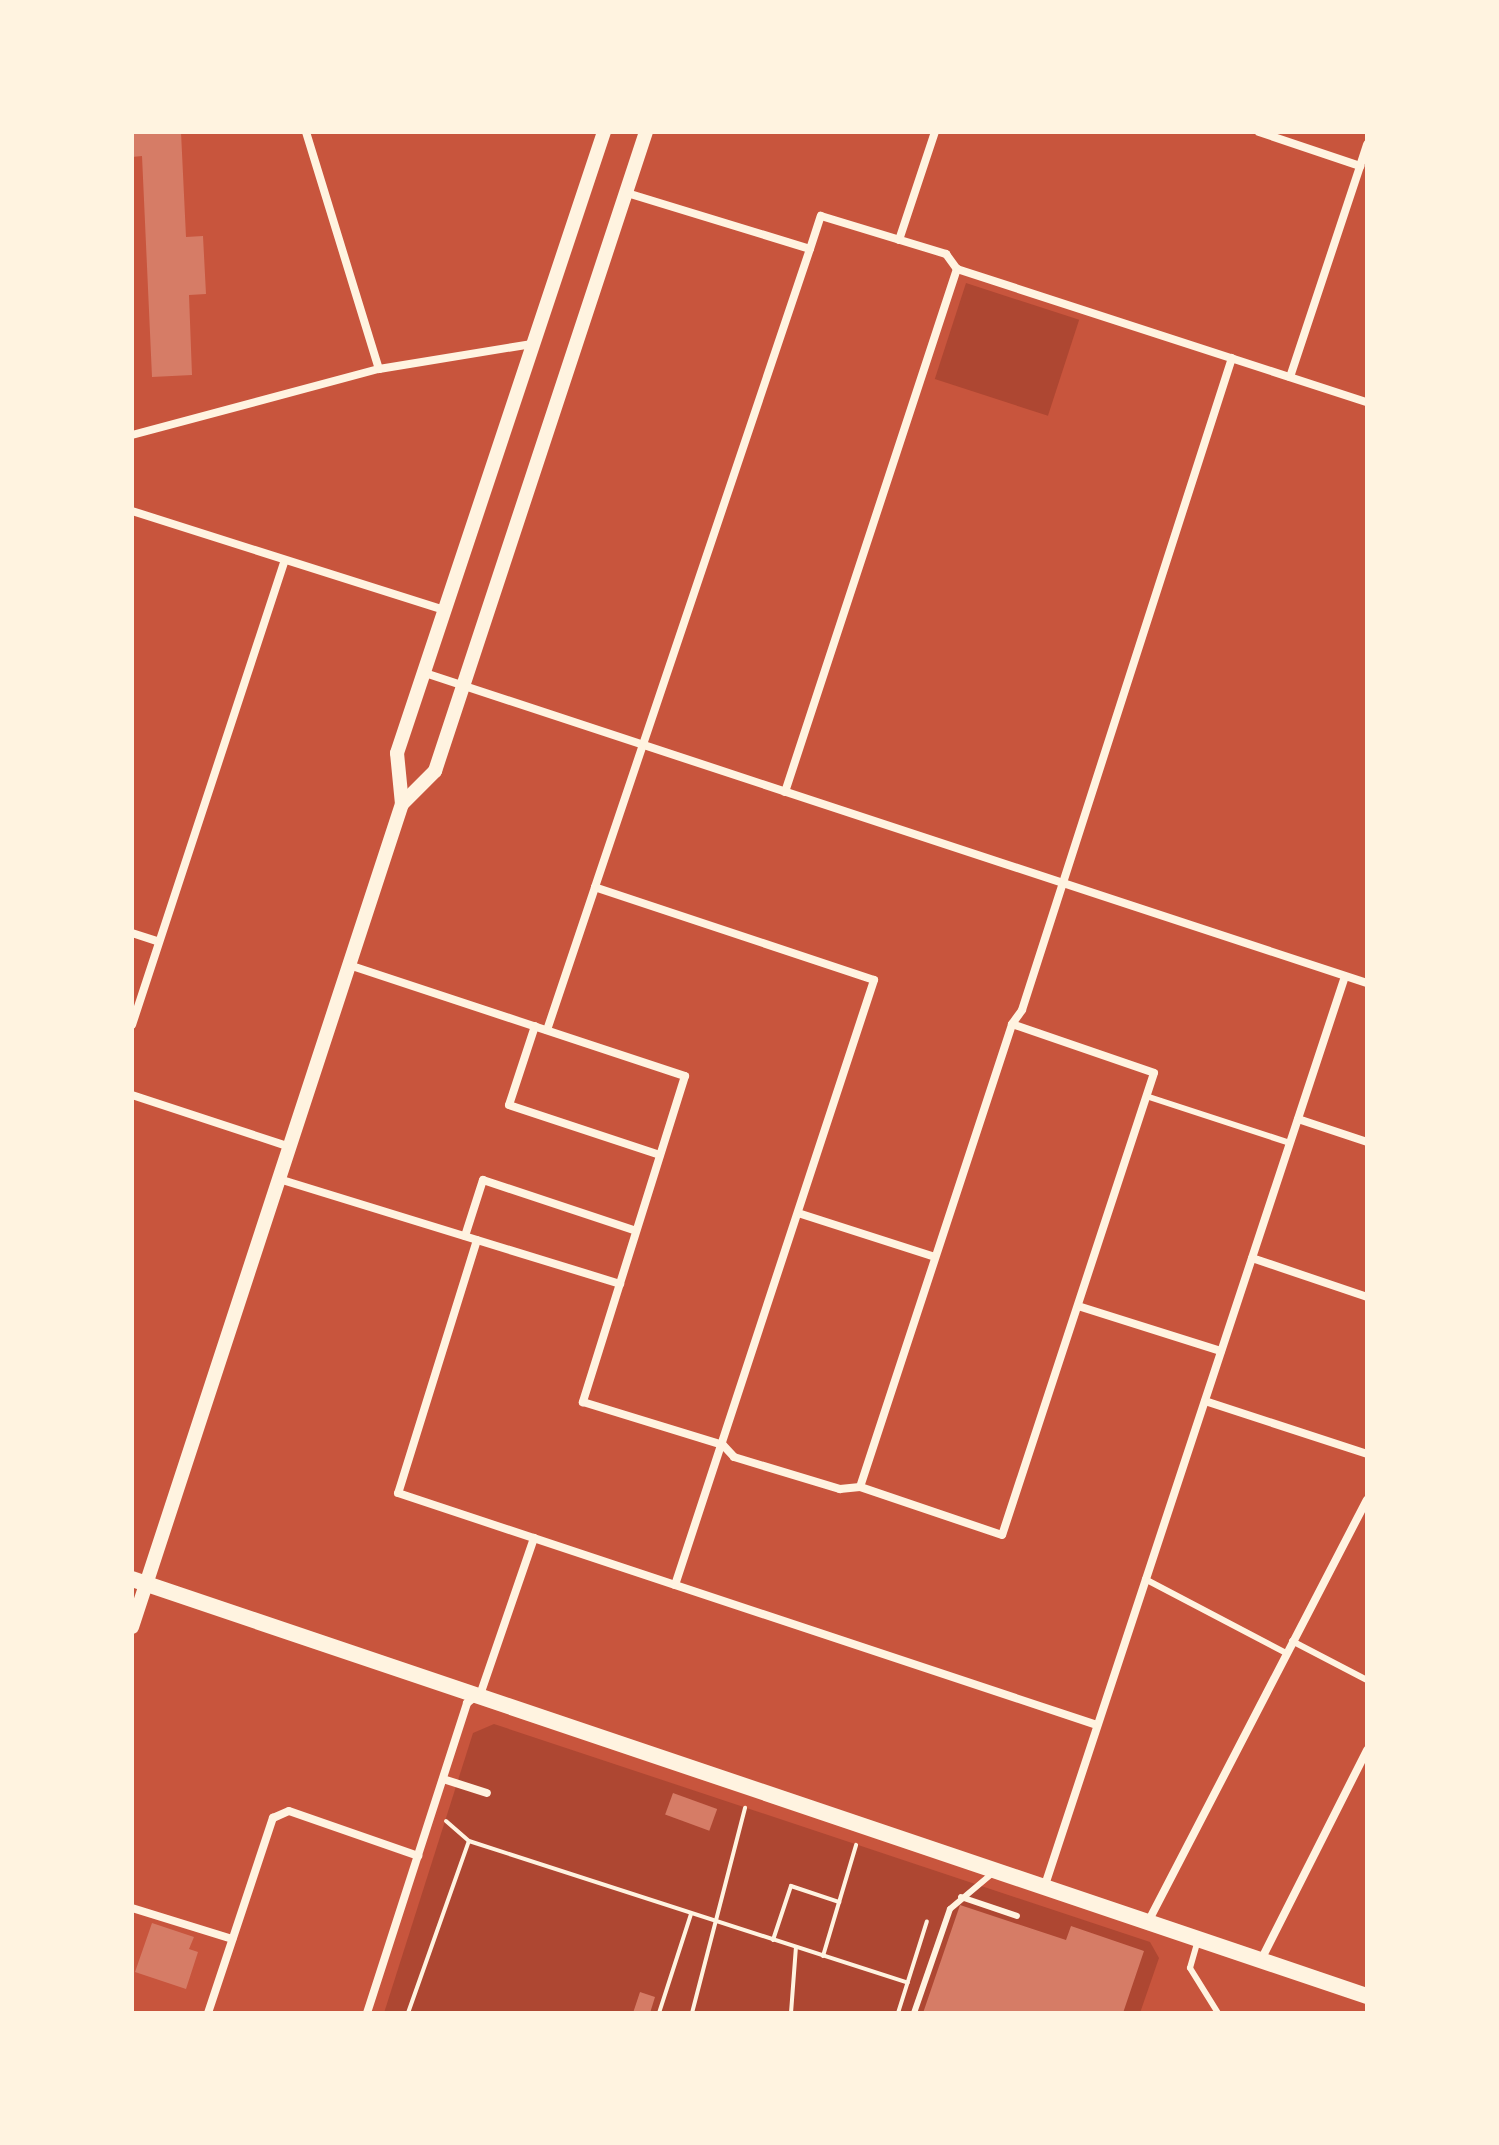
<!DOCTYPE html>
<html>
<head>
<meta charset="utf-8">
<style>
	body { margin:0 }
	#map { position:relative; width:1499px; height:2145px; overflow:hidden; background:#c8553d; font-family:"Asap Condensed",sans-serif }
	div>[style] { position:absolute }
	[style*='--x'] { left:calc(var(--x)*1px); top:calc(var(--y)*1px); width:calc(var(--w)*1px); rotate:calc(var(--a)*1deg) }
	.green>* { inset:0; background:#ae4732; transform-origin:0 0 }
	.building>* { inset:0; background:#d67c66; transform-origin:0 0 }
	.path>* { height:4px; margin:-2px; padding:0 2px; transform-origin:2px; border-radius:2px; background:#fff3e0 }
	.service>* { height:6px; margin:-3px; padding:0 3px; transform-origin:3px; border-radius:3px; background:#fff3e0 }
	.minor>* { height:8px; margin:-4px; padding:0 4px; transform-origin:4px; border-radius:4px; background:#fff3e0 }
	.tertiary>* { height:14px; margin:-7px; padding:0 7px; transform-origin:7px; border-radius:7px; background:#fff3e0 }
	.secondary>* { height:16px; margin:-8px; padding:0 8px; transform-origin:8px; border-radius:8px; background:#fff3e0 }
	span { translate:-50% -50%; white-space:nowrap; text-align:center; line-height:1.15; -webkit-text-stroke:6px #fff3e0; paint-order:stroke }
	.frame { position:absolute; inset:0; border:134px solid #fff3e0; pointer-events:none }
</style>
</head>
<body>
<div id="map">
	<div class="green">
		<div style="left:966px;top:283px;width:119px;height:101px;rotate:18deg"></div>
		<div style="clip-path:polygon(494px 1724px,1150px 1942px,1159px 1958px,1140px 2013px,384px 2013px,473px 1733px)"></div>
	</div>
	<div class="building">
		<div style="clip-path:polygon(132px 132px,181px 132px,186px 237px,203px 236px,206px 294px,189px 295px,192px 375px,152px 377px,142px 156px,132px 157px)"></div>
		<div style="left:673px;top:1793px;width:47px;height:23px;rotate:20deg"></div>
		<div style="clip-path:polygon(960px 1905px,1066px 1940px,1071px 1926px,1144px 1951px,1123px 2013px,923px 2013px)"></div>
		<div style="clip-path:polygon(152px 1923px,194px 1937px,189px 1949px,198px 1952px,186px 1989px,135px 1972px)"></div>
		<div style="clip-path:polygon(640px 1992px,655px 1997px,650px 2013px,633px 2013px)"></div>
	</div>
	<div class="path">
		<div style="--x:446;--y:1821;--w:30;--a:41"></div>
		<div style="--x:469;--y:1841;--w:461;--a:17.9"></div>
		<div style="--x:773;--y:1940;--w:57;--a:-71.6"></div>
		<div style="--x:791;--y:1886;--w:51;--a:18.4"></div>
		<div style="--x:823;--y:1956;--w:116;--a:-73.4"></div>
		<div style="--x:408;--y:2013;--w:182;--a:-70.5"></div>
		<div style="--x:659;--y:2013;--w:104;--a:-72.1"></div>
		<div style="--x:692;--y:2013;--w:212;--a:-75.5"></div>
		<div style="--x:791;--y:2013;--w:66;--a:-85.7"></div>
		<div style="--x:898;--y:2013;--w:96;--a:-72.5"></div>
	</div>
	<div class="service">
		<div style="--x:1146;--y:1096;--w:151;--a:18.1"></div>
		<div style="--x:1145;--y:1579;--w:159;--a:27.7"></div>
		<div style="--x:1292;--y:1641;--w:85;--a:27.5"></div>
		<div style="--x:961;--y:1897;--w:59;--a:18.7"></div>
		<div style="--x:1198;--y:1940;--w:29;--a:106"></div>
		<div style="--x:1190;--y:1968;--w:53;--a:58.1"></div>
		<div style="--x:914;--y:2013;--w:110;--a:-70.9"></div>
		<div style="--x:950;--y:1909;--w:57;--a:-40.1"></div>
	</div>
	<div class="minor">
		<div style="--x:306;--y:132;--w:248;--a:72.9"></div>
		<div style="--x:1259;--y:132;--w:107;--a:18.6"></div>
		<div style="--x:1360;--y:166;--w:23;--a:-72"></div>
		<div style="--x:627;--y:193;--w:191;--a:17"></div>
		<div style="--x:810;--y:249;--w:35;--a:-72"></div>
		<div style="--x:821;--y:216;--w:131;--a:16.9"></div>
		<div style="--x:946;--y:254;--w:19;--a:54"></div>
		<div style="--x:957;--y:269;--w:431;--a:18"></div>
		<div style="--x:899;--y:240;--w:114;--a:-71.6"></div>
		<div style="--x:1290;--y:377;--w:222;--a:-71.6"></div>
		<div style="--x:132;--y:435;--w:256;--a:-15"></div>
		<div style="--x:379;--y:369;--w:155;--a:-9.3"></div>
		<div style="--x:132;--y:511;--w:328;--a:17.6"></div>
		<div style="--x:425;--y:673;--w:992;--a:18.22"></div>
		<div style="--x:785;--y:792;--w:551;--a:-71.8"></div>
		<div style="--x:132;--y:933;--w:28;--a:18"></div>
		<div style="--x:349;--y:965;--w:354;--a:18.3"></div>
		<div style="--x:685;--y:1076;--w:342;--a:107.4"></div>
		<div style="--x:583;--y:1402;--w:146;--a:17.1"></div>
		<div style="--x:723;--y:1445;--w:16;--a:47"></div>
		<div style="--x:734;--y:1457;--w:111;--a:16.8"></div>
		<div style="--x:840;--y:1489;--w:20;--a:-6"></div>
		<div style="--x:1012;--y:1024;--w:150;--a:19"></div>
		<div style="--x:1154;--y:1073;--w:486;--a:108.2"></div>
		<div style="--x:1002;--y:1535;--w:150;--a:-161.3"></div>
		<div style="--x:860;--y:1487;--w:487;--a:-71.8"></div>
		<div style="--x:1012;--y:1024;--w:17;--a:-54"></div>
		<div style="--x:1022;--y:1010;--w:685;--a:-72.15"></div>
		<div style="--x:132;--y:1025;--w:487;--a:-71.8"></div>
		<div style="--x:535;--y:1026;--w:83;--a:108.2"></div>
		<div style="--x:509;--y:1105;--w:159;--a:18.3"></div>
		<div style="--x:547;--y:1030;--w:151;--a:-71.4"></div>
		<div style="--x:132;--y:1095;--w:166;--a:18.2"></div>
		<div style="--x:1298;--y:1119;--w:73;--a:18.4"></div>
		<div style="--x:279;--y:1179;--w:357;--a:17.1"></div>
		<div style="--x:798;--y:1213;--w:144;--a:17.8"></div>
		<div style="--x:465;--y:1236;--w:59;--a:-72.2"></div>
		<div style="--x:483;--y:1180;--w:161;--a:18.4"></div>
		<div style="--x:477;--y:1240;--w:265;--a:107.3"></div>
		<div style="--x:398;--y:1493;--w:736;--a:18.36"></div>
		<div style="--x:1252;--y:1258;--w:121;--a:18.7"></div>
		<div style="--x:1078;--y:1306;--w:150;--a:17.5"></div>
		<div style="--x:1205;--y:1401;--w:170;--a:18.1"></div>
		<div style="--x:675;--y:1585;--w:637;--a:-71.79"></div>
		<div style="--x:874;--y:980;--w:294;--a:-161.6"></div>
		<div style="--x:595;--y:887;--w:673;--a:-71.38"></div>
		<div style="--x:443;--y:1779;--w:46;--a:17.7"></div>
		<div style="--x:1044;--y:1888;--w:960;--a:-71.73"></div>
		<div style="--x:132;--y:1908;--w:105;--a:17.2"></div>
		<div style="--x:1148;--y:1922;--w:475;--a:-62.6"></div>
		<div style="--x:1261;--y:1960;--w:235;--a:-63.2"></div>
		<div style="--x:208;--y:2013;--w:206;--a:-71.6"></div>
		<div style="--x:273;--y:1818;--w:17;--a:-24"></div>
		<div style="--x:289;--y:1811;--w:137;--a:19.2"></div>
		<div style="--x:367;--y:2013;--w:326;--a:-72.1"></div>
		<div style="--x:467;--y:1703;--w:18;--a:-38"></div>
		<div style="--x:481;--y:1692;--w:163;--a:-71"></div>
	</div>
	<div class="tertiary">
		<div style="--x:402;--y:804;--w:47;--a:-45"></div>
		<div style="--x:435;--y:771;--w:673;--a:-71.73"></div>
		<div style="--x:132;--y:1627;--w:866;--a:-71.84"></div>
		<div style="--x:402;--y:804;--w:51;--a:-95.6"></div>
		<div style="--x:397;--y:753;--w:655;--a:-71.57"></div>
	</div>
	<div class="secondary">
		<div style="--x:132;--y:1579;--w:1304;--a:18.66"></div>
	</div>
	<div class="frame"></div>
</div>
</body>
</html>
